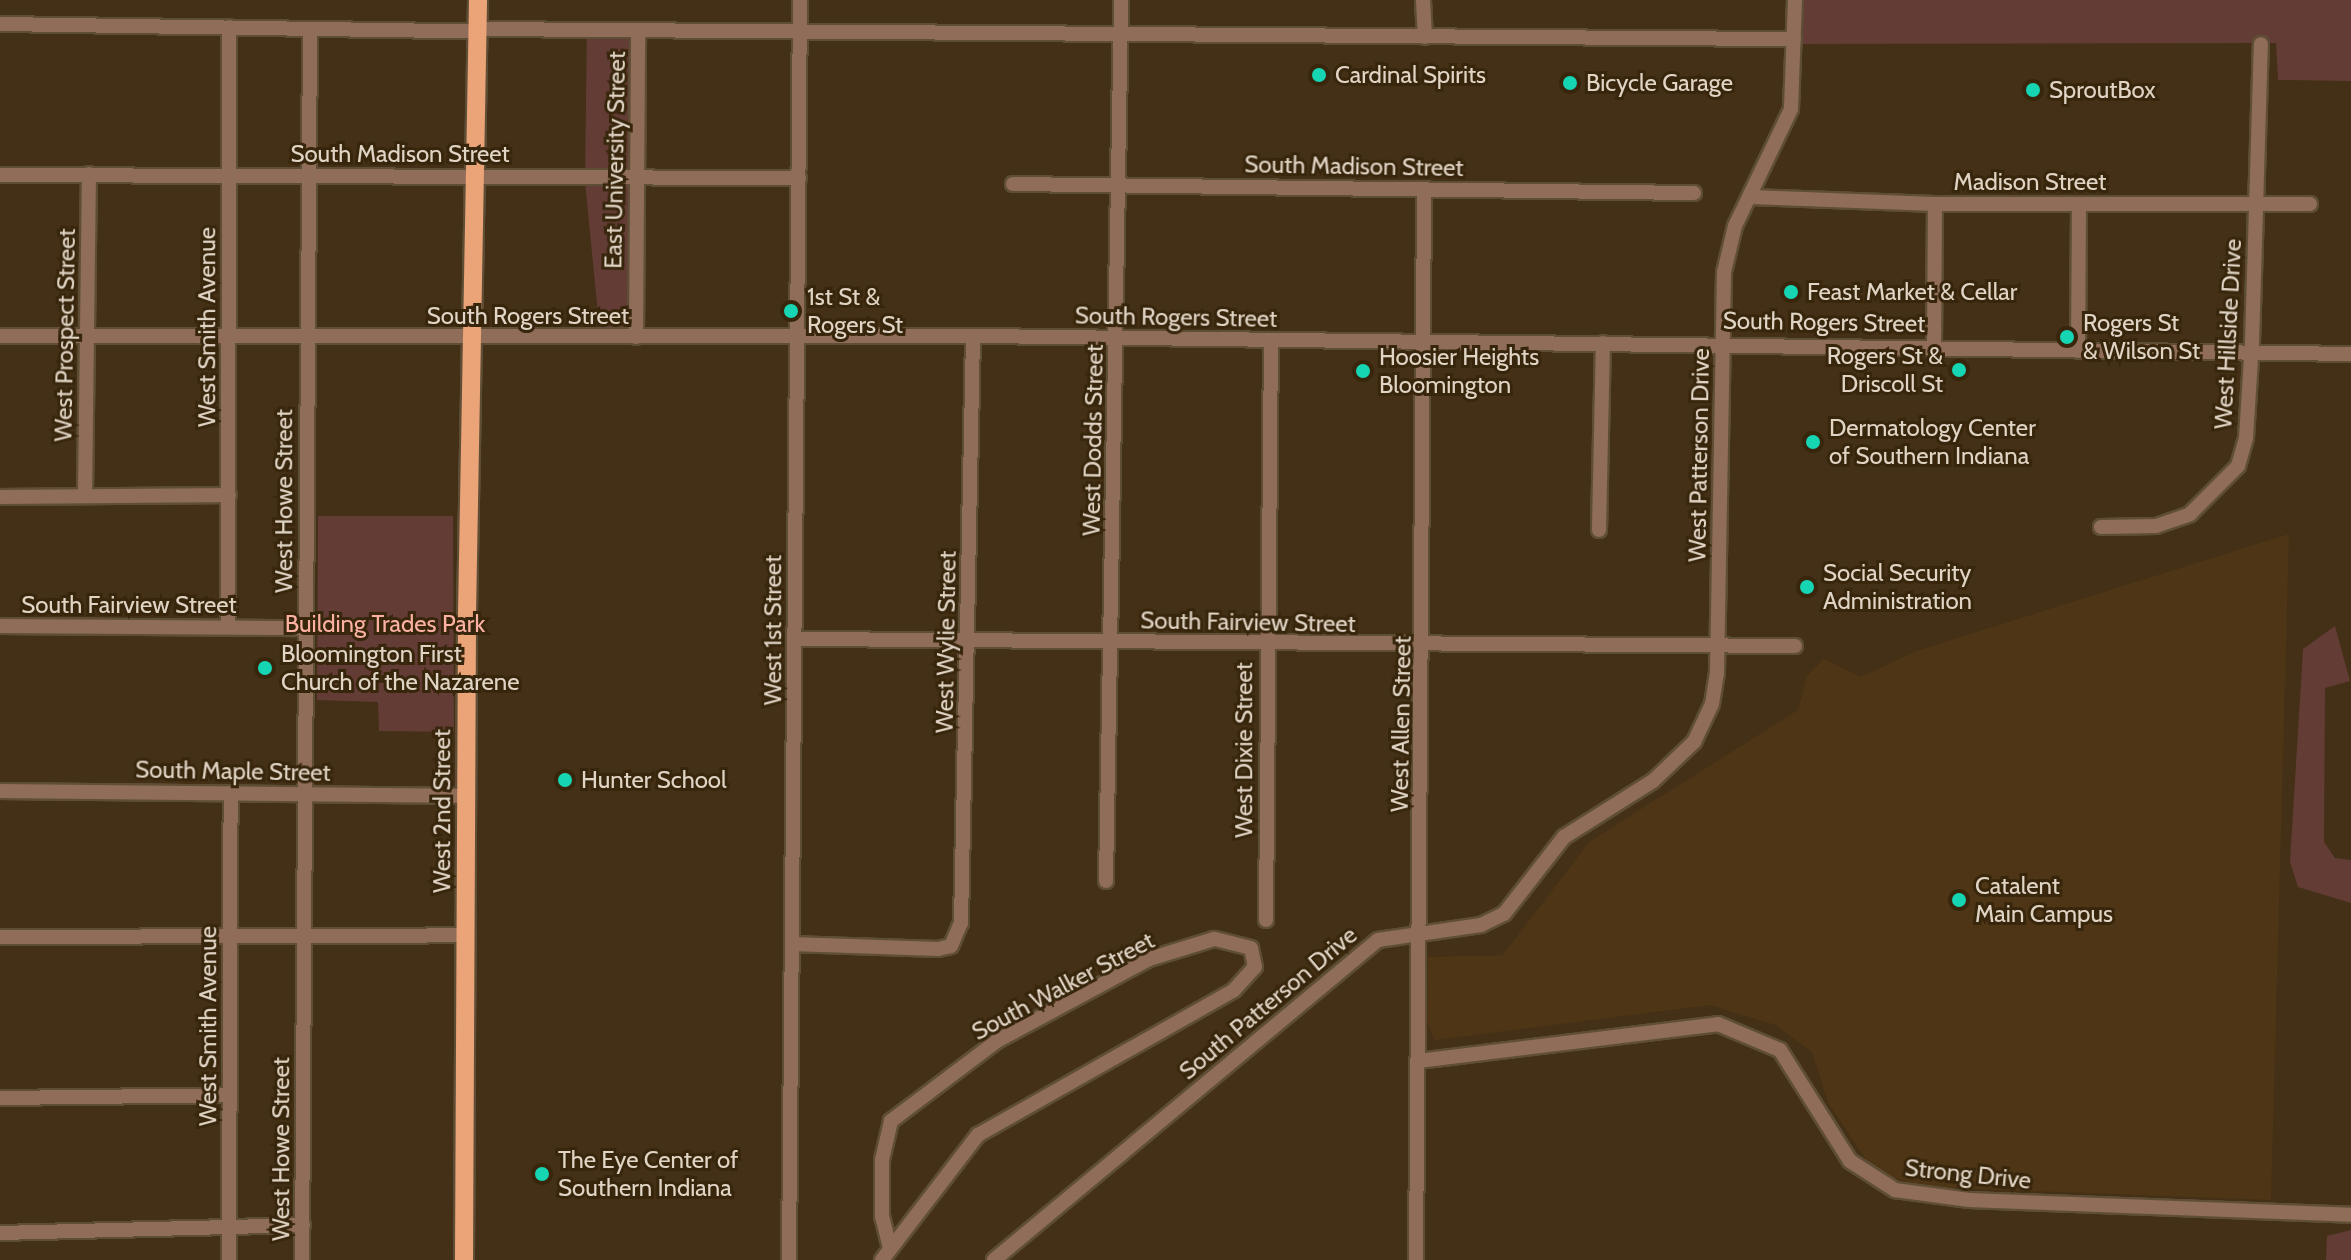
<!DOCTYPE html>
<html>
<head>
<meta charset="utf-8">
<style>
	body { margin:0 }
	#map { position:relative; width:2351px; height:1260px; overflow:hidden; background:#433016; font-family:Cabin,sans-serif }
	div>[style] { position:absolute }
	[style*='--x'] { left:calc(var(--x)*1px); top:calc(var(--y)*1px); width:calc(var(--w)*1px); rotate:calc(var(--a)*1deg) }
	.built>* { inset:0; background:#4d3515 }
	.green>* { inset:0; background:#633c35 }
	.roads { filter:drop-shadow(2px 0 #5f4e36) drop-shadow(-2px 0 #5f4e36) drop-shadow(0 2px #5f4e36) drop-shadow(0 -2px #5f4e36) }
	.minor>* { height:14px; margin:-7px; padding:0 7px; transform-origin:7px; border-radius:7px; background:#906d58 }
	.major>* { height:18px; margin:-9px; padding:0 9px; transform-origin:9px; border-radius:9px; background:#eba378 }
	.dots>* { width:22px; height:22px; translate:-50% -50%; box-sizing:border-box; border:4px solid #38260c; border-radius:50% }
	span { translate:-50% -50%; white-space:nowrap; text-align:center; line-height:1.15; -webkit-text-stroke:6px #38260c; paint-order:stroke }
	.poi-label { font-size:24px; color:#e0d4c5 }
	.left { translate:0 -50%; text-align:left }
	.right { translate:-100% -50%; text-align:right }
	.street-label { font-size:24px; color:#e0d4c5 }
	.park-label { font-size:24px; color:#fcb1a2 }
</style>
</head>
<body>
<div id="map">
	<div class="built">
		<div style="clip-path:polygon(2289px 534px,2271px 1200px,1921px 1187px,1873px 1170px,1828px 1103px,1812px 1052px,1775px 1025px,1710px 1005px,1435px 1040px,1427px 1023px,1428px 957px,1503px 955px,1589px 842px,1798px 710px,1807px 676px,1824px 659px,1861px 677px,1916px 651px)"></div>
	</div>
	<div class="green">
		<div style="clip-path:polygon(1803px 0,2351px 0,2351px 81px,2278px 80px,2276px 43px,1802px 44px)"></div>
		<div style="clip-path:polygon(587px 22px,638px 23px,636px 334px,600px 334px,585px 182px)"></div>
		<div style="clip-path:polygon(318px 516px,453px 516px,454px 732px,379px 731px,378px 702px,317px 700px)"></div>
		<div style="clip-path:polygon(2335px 626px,2350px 681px,2325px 688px,2324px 842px,2335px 858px,2351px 860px,2351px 903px,2298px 887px,2290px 862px,2303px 649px)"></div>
		<div style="clip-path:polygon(2351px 1230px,2351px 1260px,2326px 1260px,2327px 1236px)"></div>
	</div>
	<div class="roads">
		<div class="minor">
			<div style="--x:1423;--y:0;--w:37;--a:87"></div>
			<div style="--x:0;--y:24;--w:468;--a:0.9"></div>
			<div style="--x:478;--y:29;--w:1316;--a:0.44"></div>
			<div style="--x:0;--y:175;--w:799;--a:0.22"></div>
			<div style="--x:1013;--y:184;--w:681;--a:0.76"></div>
			<div style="--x:1751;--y:197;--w:184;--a:2.2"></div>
			<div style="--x:1935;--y:204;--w:375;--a:0"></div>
			<div style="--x:0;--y:336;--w:981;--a:0"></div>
			<div style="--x:981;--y:336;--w:1370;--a:0.75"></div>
			<div style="--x:636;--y:337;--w:305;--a:-89.6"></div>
			<div style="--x:1934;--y:346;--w:142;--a:-89.6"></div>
			<div style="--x:2078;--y:351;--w:146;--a:-89.6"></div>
			<div style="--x:85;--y:496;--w:322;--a:-89.3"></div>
			<div style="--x:0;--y:497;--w:229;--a:-0.5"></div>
			<div style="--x:2101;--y:527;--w:55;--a:-1"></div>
			<div style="--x:2156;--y:526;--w:36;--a:-19"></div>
			<div style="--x:2190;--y:514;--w:68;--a:-45"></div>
			<div style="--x:2238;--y:466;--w:29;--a:-74"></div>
			<div style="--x:2246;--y:438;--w:95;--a:-86.4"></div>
			<div style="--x:2252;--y:343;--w:299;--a:-88.3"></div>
			<div style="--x:1599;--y:530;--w:187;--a:-88.8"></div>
			<div style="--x:0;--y:626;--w:306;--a:0.4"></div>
			<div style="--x:228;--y:627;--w:600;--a:-89.9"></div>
			<div style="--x:796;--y:639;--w:999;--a:0.4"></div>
			<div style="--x:0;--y:791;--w:466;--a:0.6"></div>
			<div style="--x:1106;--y:881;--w:881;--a:-89.02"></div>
			<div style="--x:1266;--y:920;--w:580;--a:-89.51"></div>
			<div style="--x:0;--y:937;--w:465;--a:-0.2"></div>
			<div style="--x:792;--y:944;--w:146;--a:2"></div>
			<div style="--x:938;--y:949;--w:13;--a:-13"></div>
			<div style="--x:951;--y:946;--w:25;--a:-67"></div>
			<div style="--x:961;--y:923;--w:587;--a:-88.83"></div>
			<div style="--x:1418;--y:1061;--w:302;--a:-7"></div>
			<div style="--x:1718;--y:1024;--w:67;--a:22.8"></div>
			<div style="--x:1780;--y:1050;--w:131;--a:57.8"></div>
			<div style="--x:1850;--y:1161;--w:54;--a:32.8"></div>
			<div style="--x:1895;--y:1190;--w:75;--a:7.7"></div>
			<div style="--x:1969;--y:1200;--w:382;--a:2.2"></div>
			<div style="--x:0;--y:1098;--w:230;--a:-0.7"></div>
			<div style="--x:0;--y:1233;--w:303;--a:-1.5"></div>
			<div style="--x:229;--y:1260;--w:467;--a:-89.8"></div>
			<div style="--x:302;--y:1260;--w:1230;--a:-89.63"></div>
			<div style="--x:789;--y:1260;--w:1260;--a:-89.5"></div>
			<div style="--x:882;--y:1260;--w:158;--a:-52.5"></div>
			<div style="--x:978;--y:1135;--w:294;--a:-29.5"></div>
			<div style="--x:1234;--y:990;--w:31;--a:-48"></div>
			<div style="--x:1255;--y:967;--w:19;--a:-102"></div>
			<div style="--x:1251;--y:948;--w:38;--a:-166"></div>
			<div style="--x:1214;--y:939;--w:68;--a:162.9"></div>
			<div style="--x:1149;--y:959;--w:173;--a:151.7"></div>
			<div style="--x:997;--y:1041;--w:133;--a:143"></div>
			<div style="--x:891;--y:1121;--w:40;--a:103"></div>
			<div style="--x:882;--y:1160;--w:56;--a:90"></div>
			<div style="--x:882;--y:1216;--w:33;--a:76"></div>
			<div style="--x:994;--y:1260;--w:500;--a:-39.8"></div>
			<div style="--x:1378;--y:940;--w:104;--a:-8.3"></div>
			<div style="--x:1481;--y:925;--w:25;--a:-26"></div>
			<div style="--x:1504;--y:914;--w:98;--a:-52.1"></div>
			<div style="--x:1564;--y:837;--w:105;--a:-32.2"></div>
			<div style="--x:1653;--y:781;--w:57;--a:-43.6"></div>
			<div style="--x:1694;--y:742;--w:42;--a:-64.7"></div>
			<div style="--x:1712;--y:704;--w:31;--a:-81"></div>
			<div style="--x:1717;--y:673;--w:401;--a:-89"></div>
			<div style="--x:1724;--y:272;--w:47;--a:-76.6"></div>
			<div style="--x:1735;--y:226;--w:130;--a:-64.4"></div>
			<div style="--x:1791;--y:109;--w:109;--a:-87.9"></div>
			<div style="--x:1416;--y:1260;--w:1071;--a:-89.57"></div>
		</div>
		<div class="major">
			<div style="--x:464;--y:1260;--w:646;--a:-89.73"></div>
			<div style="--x:467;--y:614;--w:614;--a:-88.97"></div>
		</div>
	</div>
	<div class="dots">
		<div style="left:1319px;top:75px;background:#15d5b3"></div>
		<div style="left:1570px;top:83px;background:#15d5b3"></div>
		<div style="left:2033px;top:90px;background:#15d5b3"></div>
		<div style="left:1791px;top:292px;background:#15d5b3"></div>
		<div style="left:791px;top:311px;background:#15d5b3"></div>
		<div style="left:2067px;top:337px;background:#15d5b3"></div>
		<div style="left:1959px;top:370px;background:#15d5b3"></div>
		<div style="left:1363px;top:371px;background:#15d5b3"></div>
		<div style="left:1813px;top:442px;background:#15d5b3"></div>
		<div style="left:1807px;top:587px;background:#15d5b3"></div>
		<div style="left:265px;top:668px;background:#15d5b3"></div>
		<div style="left:565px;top:780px;background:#15d5b3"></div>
		<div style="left:1959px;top:900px;background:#15d5b3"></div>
		<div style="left:542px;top:1174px;background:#15d5b3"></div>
	</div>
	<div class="poi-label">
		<span class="left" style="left:1335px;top:75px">Cardinal Spirits</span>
		<span class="left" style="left:1586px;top:83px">Bicycle Garage</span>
		<span class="left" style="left:2049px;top:90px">SproutBox</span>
		<span class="left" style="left:1807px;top:292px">Feast Market &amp; Cellar</span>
		<span class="left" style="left:807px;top:311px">1st St &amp;<br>Rogers St</span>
		<span class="left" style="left:2083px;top:337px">Rogers St<br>&amp; Wilson St</span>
		<span class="right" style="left:1943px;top:370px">Rogers St &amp;<br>Driscoll St</span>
		<span class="left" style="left:1379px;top:371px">Hoosier Heights<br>Bloomington</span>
		<span class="left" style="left:1829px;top:442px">Dermatology Center<br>of Southern Indiana</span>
		<span class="left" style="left:1823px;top:587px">Social Security<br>Administration</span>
		<span class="left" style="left:281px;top:668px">Bloomington First<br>Church of the Nazarene</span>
		<span class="left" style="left:581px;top:780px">Hunter School</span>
		<span class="left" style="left:1975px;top:900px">Catalent<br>Main Campus</span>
		<span class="left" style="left:558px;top:1174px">The Eye Center of<br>Southern Indiana</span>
	</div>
	<div class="street-label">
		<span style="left:400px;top:154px">South Madison Street</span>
		<span style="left:615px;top:160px;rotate:-89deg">East University Street</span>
		<span style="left:1354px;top:166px;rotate:1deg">South Madison Street</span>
		<span style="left:2030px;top:182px">Madison Street</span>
		<span style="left:528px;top:316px">South Rogers Street</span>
		<span style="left:1176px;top:317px;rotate:1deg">South Rogers Street</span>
		<span style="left:1824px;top:322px;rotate:1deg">South Rogers Street</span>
		<span style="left:207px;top:327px;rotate:-90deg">West Smith Avenue</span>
		<span style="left:2228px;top:334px;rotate:-87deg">West Hillside Drive</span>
		<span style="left:65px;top:335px;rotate:-89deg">West Prospect Street</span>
		<span style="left:1093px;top:440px;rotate:-89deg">West Dodds Street</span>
		<span style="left:1699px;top:455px;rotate:-89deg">West Patterson Drive</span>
		<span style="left:284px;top:501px;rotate:-90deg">West Howe Street</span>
		<span style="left:129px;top:605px">South Fairview Street</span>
		<span style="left:1248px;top:622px;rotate:1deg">South Fairview Street</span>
		<span style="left:773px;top:630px;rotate:-90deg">West 1st Street</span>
		<span style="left:946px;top:642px;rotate:-89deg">West Wylie Street</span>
		<span style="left:1401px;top:724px;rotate:-89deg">West Allen Street</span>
		<span style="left:1244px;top:750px;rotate:-90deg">West Dixie Street</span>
		<span style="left:233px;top:771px;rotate:1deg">South Maple Street</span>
		<span style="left:442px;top:811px;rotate:-90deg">West 2nd Street</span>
		<span style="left:1063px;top:986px;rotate:-28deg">South Walker Street</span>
		<span style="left:1268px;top:1003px;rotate:-40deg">South Patterson Drive</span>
		<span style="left:208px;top:1026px;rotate:-90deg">West Smith Avenue</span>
		<span style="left:281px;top:1149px;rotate:-90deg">West Howe Street</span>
		<span style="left:1968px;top:1174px;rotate:6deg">Strong Drive</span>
	</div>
	<div class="park-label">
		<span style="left:385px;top:624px">Building Trades Park</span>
	</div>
</div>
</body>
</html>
